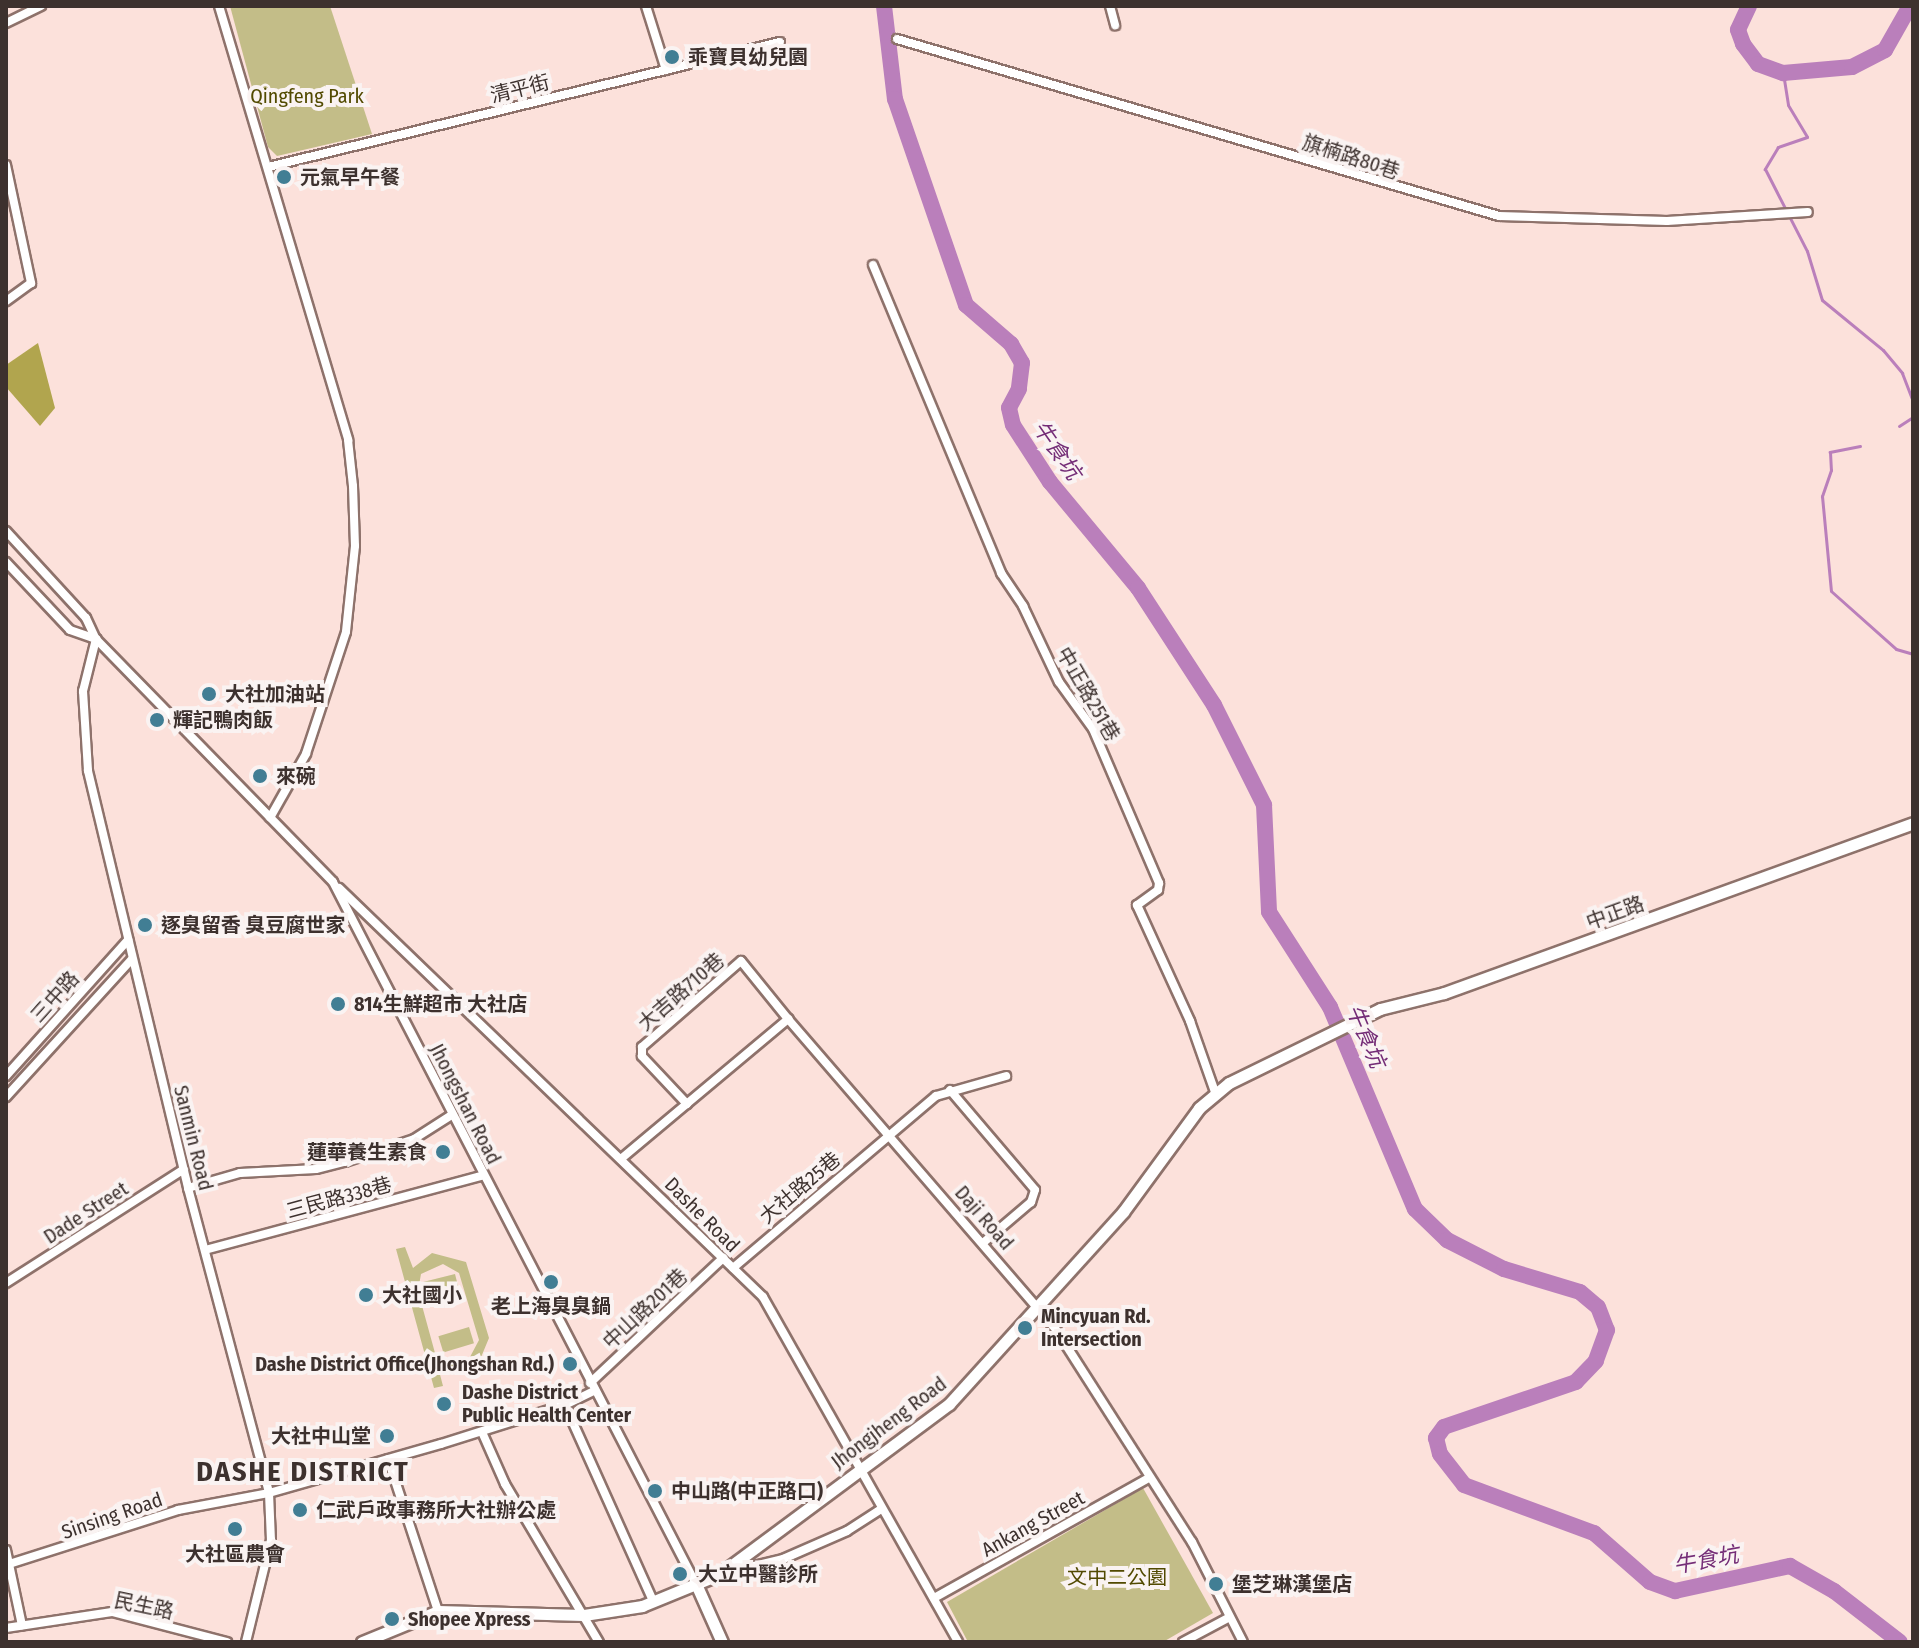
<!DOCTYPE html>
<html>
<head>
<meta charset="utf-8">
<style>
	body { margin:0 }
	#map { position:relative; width:1919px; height:1648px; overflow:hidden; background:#fce1db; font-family:"Fira Sans Condensed","Noto Sans TC",sans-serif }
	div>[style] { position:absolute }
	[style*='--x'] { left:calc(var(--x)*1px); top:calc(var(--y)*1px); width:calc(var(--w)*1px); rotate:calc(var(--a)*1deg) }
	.green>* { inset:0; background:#c3bd88; transform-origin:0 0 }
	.forest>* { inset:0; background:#b1a54e }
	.stream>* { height:3px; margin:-1.5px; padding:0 1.5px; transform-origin:1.5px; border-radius:1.5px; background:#ba7fbb }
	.river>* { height:16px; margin:-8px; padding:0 8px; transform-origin:8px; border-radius:8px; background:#ba7fbb }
	.roads { filter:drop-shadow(2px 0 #8e726b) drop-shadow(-2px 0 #8e726b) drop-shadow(0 2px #8e726b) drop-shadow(0 -2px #8e726b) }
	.minor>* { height:8px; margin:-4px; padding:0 4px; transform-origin:4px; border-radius:4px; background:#fff }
	.major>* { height:11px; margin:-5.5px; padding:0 5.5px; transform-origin:5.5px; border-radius:5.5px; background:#fff }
	.dots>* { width:22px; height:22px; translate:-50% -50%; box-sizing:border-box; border:4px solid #faf3f2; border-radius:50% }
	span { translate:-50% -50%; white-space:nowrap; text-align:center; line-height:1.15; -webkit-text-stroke:8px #faf3f2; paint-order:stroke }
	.poi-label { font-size:20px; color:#3d312e; font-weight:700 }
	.left { translate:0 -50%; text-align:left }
	.right { translate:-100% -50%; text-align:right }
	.street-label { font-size:20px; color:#3d312e }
	.park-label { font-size:20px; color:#524a01 }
	.water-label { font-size:22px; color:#742d77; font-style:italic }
	.district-label { font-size:28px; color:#3d312e; font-weight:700; letter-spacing:2px }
	.frame { position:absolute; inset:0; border:8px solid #3d312e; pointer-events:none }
</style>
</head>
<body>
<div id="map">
	<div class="green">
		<div style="clip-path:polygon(230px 6px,330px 6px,372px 134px,277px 156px,268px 147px)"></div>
		<div style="clip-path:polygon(evenodd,405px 1247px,413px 1268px,432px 1253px,466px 1262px,489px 1338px,479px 1362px,470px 1368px,453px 1373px,438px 1367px,443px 1386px,434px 1388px,396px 1249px,405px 1247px,443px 1264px,459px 1273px,479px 1340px,470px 1357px,455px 1364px,435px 1353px,418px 1291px,421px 1274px,443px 1264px)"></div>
		<div style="left:455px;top:1274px;width:16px;height:33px;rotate:76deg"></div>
		<div style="left:469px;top:1327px;width:17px;height:32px;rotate:73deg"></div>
		<div style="clip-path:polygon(1143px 1488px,1213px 1613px,1163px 1642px,968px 1642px,947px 1602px)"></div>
	</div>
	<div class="forest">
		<div style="clip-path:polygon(38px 343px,55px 408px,40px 426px,6px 387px,6px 365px)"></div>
	</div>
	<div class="stream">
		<div style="--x:1783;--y:73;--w:32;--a:81"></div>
		<div style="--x:1788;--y:105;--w:37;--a:59"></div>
		<div style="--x:1807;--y:137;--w:31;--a:161"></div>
		<div style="--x:1778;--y:147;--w:26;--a:121"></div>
		<div style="--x:1765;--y:169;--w:92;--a:62.9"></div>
		<div style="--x:1807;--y:251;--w:51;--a:73"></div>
		<div style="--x:1822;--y:300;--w:79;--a:39.3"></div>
		<div style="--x:1883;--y:350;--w:30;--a:50"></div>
		<div style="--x:1902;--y:373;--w:30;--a:69"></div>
		<div style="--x:1899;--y:426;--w:17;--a:-33"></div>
		<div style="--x:1860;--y:446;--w:31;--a:169"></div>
		<div style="--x:1830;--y:452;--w:18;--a:87"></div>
		<div style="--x:1831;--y:470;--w:28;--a:109"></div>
		<div style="--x:1822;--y:496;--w:95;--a:84.6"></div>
		<div style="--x:1831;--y:591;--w:87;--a:41.7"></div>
		<div style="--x:1896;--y:649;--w:18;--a:16"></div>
	</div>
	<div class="river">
		<div style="--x:884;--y:6;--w:94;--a:83.3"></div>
		<div style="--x:895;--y:99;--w:218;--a:71"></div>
		<div style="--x:966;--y:305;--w:60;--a:40.9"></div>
		<div style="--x:1011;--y:344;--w:22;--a:60"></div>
		<div style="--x:1022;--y:363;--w:26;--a:97"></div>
		<div style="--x:1019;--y:389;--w:21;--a:118"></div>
		<div style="--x:1009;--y:408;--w:17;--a:77"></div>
		<div style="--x:1013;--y:425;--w:68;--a:57"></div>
		<div style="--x:1050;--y:482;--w:138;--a:50.3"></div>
		<div style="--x:1138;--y:588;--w:140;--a:57"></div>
		<div style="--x:1214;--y:705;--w:112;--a:63.4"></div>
		<div style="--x:1264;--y:805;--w:107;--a:87.3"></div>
		<div style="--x:1269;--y:912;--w:113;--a:57.3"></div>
		<div style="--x:1330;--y:1007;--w:219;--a:67.2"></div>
		<div style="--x:1415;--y:1209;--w:45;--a:44.1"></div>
		<div style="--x:1447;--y:1240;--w:64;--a:27"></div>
		<div style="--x:1504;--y:1269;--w:79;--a:16.8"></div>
		<div style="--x:1580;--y:1292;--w:23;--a:40"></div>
		<div style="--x:1598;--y:1307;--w:25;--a:69"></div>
		<div style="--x:1607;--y:1330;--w:33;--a:110"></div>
		<div style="--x:1596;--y:1361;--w:29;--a:134"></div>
		<div style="--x:1576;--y:1382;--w:139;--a:161.2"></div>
		<div style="--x:1444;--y:1427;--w:14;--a:126"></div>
		<div style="--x:1436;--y:1438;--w:16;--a:76"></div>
		<div style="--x:1440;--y:1454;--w:39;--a:52"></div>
		<div style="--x:1464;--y:1485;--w:139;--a:20.3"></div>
		<div style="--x:1594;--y:1533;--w:74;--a:41.2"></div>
		<div style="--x:1650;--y:1582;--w:27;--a:20"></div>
		<div style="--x:1675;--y:1591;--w:118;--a:-12.3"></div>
		<div style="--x:1790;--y:1566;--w:51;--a:29.6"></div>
		<div style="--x:1834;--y:1591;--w:83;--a:37.7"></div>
		<div style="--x:1749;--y:6;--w:26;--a:115"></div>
		<div style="--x:1738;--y:30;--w:15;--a:70"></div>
		<div style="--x:1743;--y:44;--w:25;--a:53"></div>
		<div style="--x:1758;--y:64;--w:27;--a:20"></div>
		<div style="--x:1783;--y:73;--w:69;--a:-5"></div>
		<div style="--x:1852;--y:67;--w:37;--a:-27"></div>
		<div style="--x:1885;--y:50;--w:51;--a:-60.4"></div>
	</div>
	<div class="roads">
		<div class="minor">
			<div style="--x:219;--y:6;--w:453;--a:73.4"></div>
			<div style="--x:348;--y:440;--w:46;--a:83.8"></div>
			<div style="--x:353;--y:486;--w:60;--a:88.1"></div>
			<div style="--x:355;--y:546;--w:86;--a:96"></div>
			<div style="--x:346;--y:632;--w:128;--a:108.2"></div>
			<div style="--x:306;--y:754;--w:73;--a:119.4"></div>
			<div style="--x:646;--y:6;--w:67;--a:72.6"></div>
			<div style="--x:1110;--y:6;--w:20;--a:75"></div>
			<div style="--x:6;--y:23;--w:39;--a:-26"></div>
			<div style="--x:897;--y:39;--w:627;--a:16.38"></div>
			<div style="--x:1499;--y:216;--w:168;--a:1.7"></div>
			<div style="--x:1667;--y:221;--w:141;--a:-3.7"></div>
			<div style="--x:6;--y:165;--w:121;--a:78"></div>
			<div style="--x:31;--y:283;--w:31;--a:144"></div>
			<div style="--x:268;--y:167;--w:527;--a:-13.72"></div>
			<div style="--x:873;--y:265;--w:334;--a:67.4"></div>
			<div style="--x:1001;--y:573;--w:40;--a:56"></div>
			<div style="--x:1023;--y:606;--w:84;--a:64.7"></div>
			<div style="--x:1059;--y:682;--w:58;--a:54.1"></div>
			<div style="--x:1093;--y:729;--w:168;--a:66.8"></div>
			<div style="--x:1159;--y:883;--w:7;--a:98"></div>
			<div style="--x:1158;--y:890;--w:26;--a:144"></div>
			<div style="--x:1137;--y:905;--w:128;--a:65.4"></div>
			<div style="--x:1190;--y:1021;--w:75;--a:70.6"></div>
			<div style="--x:6;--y:531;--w:118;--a:47.4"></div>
			<div style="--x:86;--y:618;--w:23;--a:65"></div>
			<div style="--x:96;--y:639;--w:339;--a:45.7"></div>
			<div style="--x:333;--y:882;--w:790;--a:62.66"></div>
			<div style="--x:6;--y:562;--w:93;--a:46.7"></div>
			<div style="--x:70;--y:630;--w:28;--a:19"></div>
			<div style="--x:96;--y:639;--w:54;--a:104"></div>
			<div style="--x:83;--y:691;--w:80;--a:86.4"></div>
			<div style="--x:88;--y:771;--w:429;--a:76.5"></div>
			<div style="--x:188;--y:1188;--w:316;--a:75.1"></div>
			<div style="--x:269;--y:1493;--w:47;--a:87.6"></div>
			<div style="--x:271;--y:1540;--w:105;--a:103.8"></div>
			<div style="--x:339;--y:888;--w:589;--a:43.97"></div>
			<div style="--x:763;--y:1297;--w:396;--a:60.5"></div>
			<div style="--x:6;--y:1076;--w:183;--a:-48.1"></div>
			<div style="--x:950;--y:1090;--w:131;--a:49.6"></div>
			<div style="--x:1035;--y:1190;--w:13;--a:108"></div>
			<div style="--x:1031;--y:1202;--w:62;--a:139.6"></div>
			<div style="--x:6;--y:1097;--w:187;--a:-47.6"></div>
			<div style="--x:687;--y:1104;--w:66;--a:-133.2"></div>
			<div style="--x:642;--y:1056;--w:9;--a:-90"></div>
			<div style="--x:642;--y:1047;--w:131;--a:-41"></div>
			<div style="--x:741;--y:961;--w:75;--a:51"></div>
			<div style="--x:622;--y:1158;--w:217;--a:-39.9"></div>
			<div style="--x:788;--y:1019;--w:408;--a:49.2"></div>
			<div style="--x:1055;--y:1328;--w:254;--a:57.4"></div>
			<div style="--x:1192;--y:1542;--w:112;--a:63"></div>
			<div style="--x:188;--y:1188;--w:54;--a:-16.1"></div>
			<div style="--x:240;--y:1173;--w:76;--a:-3"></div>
			<div style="--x:316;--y:1169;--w:30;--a:-14"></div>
			<div style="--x:345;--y:1162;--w:73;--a:-18.4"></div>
			<div style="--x:414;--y:1139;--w:43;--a:-32.6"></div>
			<div style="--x:205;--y:1250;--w:286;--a:-15"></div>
			<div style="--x:733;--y:1268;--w:266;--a:-40.3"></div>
			<div style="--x:936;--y:1096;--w:73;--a:-15.9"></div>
			<div style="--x:6;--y:1283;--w:211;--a:-32.6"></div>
			<div style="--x:590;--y:1383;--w:183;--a:-43.2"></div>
			<div style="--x:565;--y:1405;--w:215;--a:65.8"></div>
			<div style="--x:482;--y:1432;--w:57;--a:66.1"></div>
			<div style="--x:505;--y:1484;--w:184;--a:59.3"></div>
			<div style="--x:388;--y:1459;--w:160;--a:71.8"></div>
			<div style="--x:6;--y:1550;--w:77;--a:78"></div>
			<div style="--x:6;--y:1565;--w:181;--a:-17.7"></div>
			<div style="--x:178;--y:1510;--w:93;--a:-10.6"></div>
			<div style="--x:269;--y:1493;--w:179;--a:-15.9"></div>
			<div style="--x:441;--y:1444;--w:130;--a:-17.5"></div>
			<div style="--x:565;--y:1405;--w:32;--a:-26"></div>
			<div style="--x:725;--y:1573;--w:60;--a:-13.6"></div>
			<div style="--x:783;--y:1559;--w:70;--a:-23.6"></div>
			<div style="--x:847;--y:1531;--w:40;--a:-32.9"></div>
			<div style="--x:934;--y:1598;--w:244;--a:-29.2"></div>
			<div style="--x:6;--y:1628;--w:107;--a:-8.6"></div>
			<div style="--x:112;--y:1612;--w:119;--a:14.6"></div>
			<div style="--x:1183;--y:1642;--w:51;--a:-28.1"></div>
		</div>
		<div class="major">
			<div style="--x:696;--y:1584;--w:64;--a:65.9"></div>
			<div style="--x:362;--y:1642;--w:82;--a:-22.2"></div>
			<div style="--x:438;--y:1611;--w:146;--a:1.6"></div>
			<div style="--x:584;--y:1615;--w:59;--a:-8.8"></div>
			<div style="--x:642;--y:1606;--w:84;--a:-22.3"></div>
			<div style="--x:720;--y:1574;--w:285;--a:-36.6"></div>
			<div style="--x:949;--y:1404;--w:259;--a:-47.8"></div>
			<div style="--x:1123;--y:1212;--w:129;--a:-53.8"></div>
			<div style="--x:1199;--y:1108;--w:39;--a:-40"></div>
			<div style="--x:1229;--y:1083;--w:168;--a:-26.1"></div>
			<div style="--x:1380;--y:1009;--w:66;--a:-14"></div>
			<div style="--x:1444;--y:993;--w:499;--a:-19.9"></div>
		</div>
	</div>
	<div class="dots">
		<div style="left:672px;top:57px;background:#417e94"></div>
		<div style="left:284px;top:177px;background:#417e94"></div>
		<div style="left:209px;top:694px;background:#417e94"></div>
		<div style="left:157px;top:720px;background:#417e94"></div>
		<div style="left:260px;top:776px;background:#417e94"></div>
		<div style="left:145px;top:925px;background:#417e94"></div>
		<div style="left:338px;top:1004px;background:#417e94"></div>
		<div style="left:443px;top:1152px;background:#417e94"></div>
		<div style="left:551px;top:1282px;background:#417e94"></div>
		<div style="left:366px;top:1295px;background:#417e94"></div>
		<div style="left:1025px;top:1328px;background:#417e94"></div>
		<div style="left:570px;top:1364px;background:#417e94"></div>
		<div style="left:444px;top:1404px;background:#417e94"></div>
		<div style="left:387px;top:1436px;background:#417e94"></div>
		<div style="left:655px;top:1491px;background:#417e94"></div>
		<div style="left:300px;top:1510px;background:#417e94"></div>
		<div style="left:235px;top:1529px;background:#417e94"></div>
		<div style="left:680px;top:1574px;background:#417e94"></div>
		<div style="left:1216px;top:1584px;background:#417e94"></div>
		<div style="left:392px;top:1619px;background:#417e94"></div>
	</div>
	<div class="poi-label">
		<span class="left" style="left:688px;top:57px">乖寶貝幼兒園</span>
		<span class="left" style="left:300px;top:177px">元氣早午餐</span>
		<span class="left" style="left:225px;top:694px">大社加油站</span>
		<span class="left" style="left:173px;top:720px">輝記鴨肉飯</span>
		<span class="left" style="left:276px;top:776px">來碗</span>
		<span class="left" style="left:161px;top:925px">逐臭留香 臭豆腐世家</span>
		<span class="left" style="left:354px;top:1004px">814生鮮超市 大社店</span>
		<span class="right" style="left:427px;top:1152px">蓮華養生素食</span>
		<span class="left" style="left:382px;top:1295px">大社國小</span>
		<span style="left:551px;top:1306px">老上海臭臭鍋</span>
		<span class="left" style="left:1041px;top:1328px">Mincyuan Rd.<br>Intersection</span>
		<span class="right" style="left:554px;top:1364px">Dashe District Office(Jhongshan Rd.)</span>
		<span class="left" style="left:462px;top:1404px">Dashe District<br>Public Health Center</span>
		<span class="right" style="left:371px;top:1436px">大社中山堂</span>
		<span class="left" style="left:671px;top:1491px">中山路(中正路口)</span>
		<span class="left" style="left:316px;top:1510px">仁武戶政事務所大社辦公處</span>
		<span style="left:235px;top:1554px">大社區農會</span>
		<span class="left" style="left:698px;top:1574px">大立中醫診所</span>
		<span class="left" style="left:1232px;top:1584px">堡芝琳漢堡店</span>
		<span class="left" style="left:408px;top:1619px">Shopee Xpress</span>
	</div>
	<div class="street-label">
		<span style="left:520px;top:89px;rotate:-14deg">清平街</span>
		<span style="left:1351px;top:157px;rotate:18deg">旗楠路80巷</span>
		<span style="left:1088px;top:694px;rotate:60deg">中正路251巷</span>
		<span style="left:1615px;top:913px;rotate:-20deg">中正路</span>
		<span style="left:681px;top:992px;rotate:-41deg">大吉路710巷</span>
		<span style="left:55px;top:997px;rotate:-48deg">三中路</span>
		<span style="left:465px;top:1104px;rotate:63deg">Jhongshan Road</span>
		<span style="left:193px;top:1138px;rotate:76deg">Sanmin Road</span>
		<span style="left:800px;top:1188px;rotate:-40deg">大社路25巷</span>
		<span style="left:339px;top:1198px;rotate:-15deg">三民路338巷</span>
		<span style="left:86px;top:1213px;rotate:-33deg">Dade Street</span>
		<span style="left:702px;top:1215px;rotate:45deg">Dashe Road</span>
		<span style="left:984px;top:1218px;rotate:49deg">Daji Road</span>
		<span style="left:645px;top:1309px;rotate:-43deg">中山路201巷</span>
		<span style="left:889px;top:1423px;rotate:-37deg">Jhongjheng Road</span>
		<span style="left:112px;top:1516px;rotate:-19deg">Sinsing Road</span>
		<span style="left:1033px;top:1524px;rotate:-29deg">Ankang Street</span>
		<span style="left:144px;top:1606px;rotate:12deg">民生路</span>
	</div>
	<div class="park-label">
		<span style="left:307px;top:96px">Qingfeng Park</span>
		<span style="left:1117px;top:1577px">文中二公園</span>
	</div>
	<div class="water-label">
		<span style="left:1057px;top:450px;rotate:55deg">牛食坑</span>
		<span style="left:1366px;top:1036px;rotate:67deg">牛食坑</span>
		<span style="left:1706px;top:1560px;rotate:-10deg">牛食坑</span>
	</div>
	<div class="district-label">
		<span style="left:303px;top:1472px">DASHE DISTRICT</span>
	</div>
	<div class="frame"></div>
</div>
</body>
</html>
